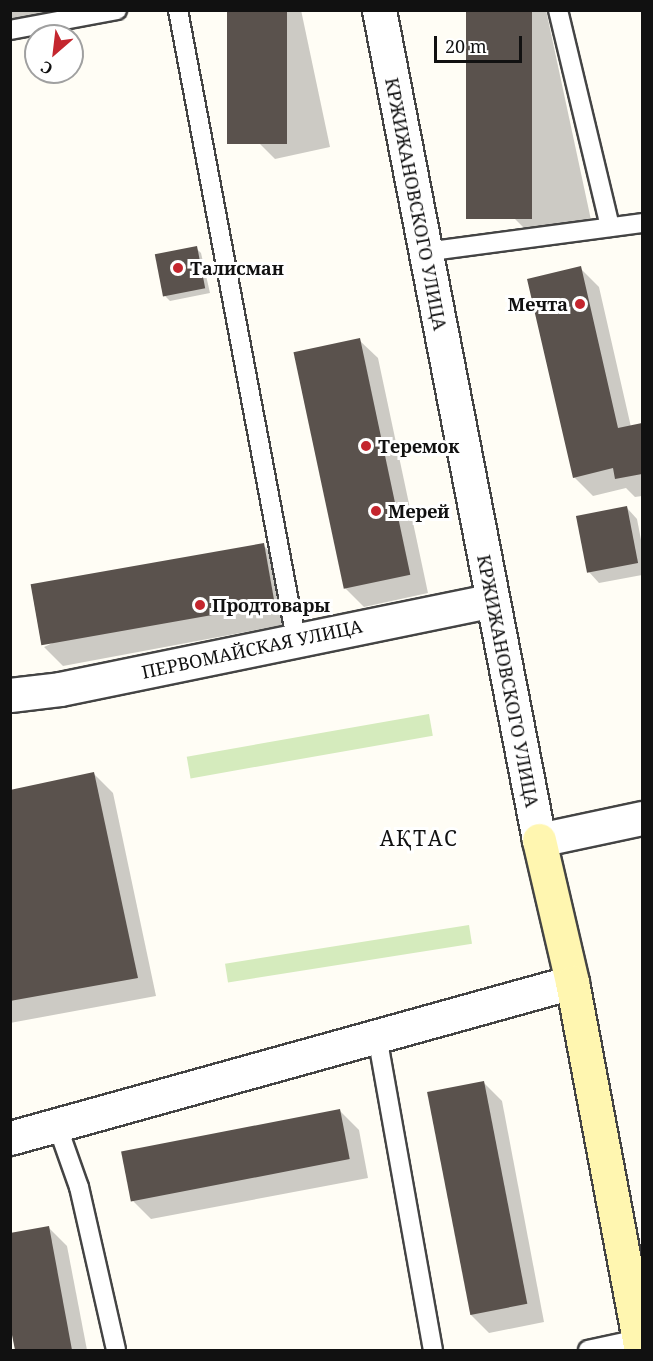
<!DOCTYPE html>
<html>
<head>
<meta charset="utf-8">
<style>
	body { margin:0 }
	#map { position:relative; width:653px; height:1361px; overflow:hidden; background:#fffdf5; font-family:"Noto Serif",serif }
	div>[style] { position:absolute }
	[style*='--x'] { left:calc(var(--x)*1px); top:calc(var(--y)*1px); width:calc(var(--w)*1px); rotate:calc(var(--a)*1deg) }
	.green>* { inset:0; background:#d5ebbd; transform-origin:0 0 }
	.shadow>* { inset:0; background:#0003 }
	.building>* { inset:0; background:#5a524d; transform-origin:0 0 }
	.roads { filter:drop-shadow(2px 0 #444) drop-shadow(-2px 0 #444) drop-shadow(0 2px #444) drop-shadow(0 -2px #444) }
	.lane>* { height:18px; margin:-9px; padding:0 9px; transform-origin:9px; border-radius:9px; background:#fff }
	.street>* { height:33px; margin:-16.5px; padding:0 16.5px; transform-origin:16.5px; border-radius:16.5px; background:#fff }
	.secondary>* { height:33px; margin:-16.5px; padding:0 16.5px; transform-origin:16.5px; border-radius:16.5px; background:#fff6b0 }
	.dots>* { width:16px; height:16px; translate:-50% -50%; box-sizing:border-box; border:3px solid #fff; border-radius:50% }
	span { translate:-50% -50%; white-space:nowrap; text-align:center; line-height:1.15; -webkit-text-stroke:6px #fff; paint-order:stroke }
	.street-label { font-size:18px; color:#111 }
	.poi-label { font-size:18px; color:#111; font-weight:700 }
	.left { translate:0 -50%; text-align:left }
	.right { translate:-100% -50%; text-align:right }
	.quarter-label { font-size:21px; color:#111; letter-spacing:1.5px }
	.frame { position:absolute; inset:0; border:12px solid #111; pointer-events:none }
	.north { position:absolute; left:24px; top:24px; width:60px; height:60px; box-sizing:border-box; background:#fff; border:2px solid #a0a0a0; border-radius:50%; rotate:208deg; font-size:16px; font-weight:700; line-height:24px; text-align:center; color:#111 }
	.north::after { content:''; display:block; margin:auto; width:21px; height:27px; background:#c4262e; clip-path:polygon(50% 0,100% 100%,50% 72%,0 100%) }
	.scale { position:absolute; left:434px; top:36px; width:88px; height:27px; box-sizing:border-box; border:3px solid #111; border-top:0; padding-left:8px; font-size:18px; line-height:21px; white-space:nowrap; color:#111; -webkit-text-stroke:4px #fff; paint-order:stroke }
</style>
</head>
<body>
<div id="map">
	<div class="green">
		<div style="left:429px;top:714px;width:22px;height:246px;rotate:80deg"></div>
		<div style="left:469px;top:925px;width:19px;height:247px;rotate:81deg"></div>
	</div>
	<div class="shadow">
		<div style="clip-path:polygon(10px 10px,104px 10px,10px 28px)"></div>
		<div style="clip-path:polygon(228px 10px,301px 10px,330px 147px,275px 159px,256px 140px)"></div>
		<div style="clip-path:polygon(468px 10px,546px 10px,591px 220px,529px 233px,510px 214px)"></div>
		<div style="clip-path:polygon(196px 248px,201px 253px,210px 293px,170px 301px,165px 296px)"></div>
		<div style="clip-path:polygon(580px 268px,599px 287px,631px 427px,642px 424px,642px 496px,635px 497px,626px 488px,593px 496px,574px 477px)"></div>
		<div style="clip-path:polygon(359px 340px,378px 358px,428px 593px,364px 607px,345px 588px)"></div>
		<div style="clip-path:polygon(627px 508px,637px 519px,642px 545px,642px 575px,599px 583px,589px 572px)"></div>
		<div style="clip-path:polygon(263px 545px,282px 564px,293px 623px,63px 666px,44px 647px)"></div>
		<div style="clip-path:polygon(94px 774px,113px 793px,156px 996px,10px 1023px,10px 792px)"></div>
		<div style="clip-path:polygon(483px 1082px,502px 1101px,544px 1322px,489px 1333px,470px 1314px)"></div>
		<div style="clip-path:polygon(340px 1111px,359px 1130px,368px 1178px,151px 1219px,132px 1200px)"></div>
		<div style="clip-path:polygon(48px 1227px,67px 1246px,87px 1350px,17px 1350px,10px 1317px)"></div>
	</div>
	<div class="building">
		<div style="left:227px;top:10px;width:60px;height:134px"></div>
		<div style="left:466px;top:10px;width:66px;height:209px"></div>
		<div style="left:197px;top:246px;width:43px;height:43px;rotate:79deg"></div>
		<div style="clip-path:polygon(581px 266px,618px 428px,642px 423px,642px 474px,615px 479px,613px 468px,573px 478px,527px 279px)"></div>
		<div style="left:360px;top:338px;width:242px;height:68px;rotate:78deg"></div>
		<div style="left:627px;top:506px;width:58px;height:52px;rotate:79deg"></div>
		<div style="left:264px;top:543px;width:62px;height:237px;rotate:80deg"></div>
		<div style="clip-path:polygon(94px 772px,138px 978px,10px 1001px,10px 790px)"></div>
		<div style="left:484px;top:1081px;width:227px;height:58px;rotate:79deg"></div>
		<div style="left:340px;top:1109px;width:51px;height:223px;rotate:79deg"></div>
		<div style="clip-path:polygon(49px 1226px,72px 1350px,15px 1350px,10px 1325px,10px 1233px)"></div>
	</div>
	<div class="roads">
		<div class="lane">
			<div style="--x:178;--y:10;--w:640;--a:79.37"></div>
			<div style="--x:558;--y:10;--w:223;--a:76.5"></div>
			<div style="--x:10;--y:30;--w:109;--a:-10.6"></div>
			<div style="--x:425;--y:252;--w:219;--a:-7.6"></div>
			<div style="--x:377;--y:1036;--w:319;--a:79.9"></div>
			<div style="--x:57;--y:1125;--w:66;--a:70.5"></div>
			<div style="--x:79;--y:1187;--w:167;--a:77.2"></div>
			<div style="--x:588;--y:1350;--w:52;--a:-12.2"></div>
		</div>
		<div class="street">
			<div style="--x:379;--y:10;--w:845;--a:79.09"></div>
			<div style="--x:539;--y:840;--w:105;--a:-12.1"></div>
			<div style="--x:10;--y:695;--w:50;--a:-6.8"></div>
			<div style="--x:60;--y:689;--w:441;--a:-11.6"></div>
			<div style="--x:10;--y:1138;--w:583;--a:-15.51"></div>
		</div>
		<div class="secondary">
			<div style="--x:539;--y:840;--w:146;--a:76.9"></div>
			<div style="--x:572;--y:982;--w:374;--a:79.4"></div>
		</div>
	</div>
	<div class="dots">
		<div style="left:178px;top:268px;background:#c4262e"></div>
		<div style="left:580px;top:304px;background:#c4262e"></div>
		<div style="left:366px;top:446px;background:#c4262e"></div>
		<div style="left:376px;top:511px;background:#c4262e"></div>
		<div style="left:200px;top:605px;background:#c4262e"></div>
	</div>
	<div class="street-label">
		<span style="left:416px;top:204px;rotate:79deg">КРЖИЖАНОВСКОГО УЛИЦА</span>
		<span style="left:252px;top:649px;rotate:-12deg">ПЕРВОМАЙСКАЯ УЛИЦА</span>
		<span style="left:508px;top:681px;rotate:79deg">КРЖИЖАНОВСКОГО УЛИЦА</span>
	</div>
	<div class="poi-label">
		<span class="left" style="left:190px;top:268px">Талисман</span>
		<span class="right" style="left:568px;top:304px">Мечта</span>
		<span class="left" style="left:378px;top:446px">Теремок</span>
		<span class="left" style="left:388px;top:511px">Мерей</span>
		<span class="left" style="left:212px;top:605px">Продтовары</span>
	</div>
	<div class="quarter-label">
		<span style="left:419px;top:838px">АҚТАС</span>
	</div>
	<div class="frame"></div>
	<div class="north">С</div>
	<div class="scale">20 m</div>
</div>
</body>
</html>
